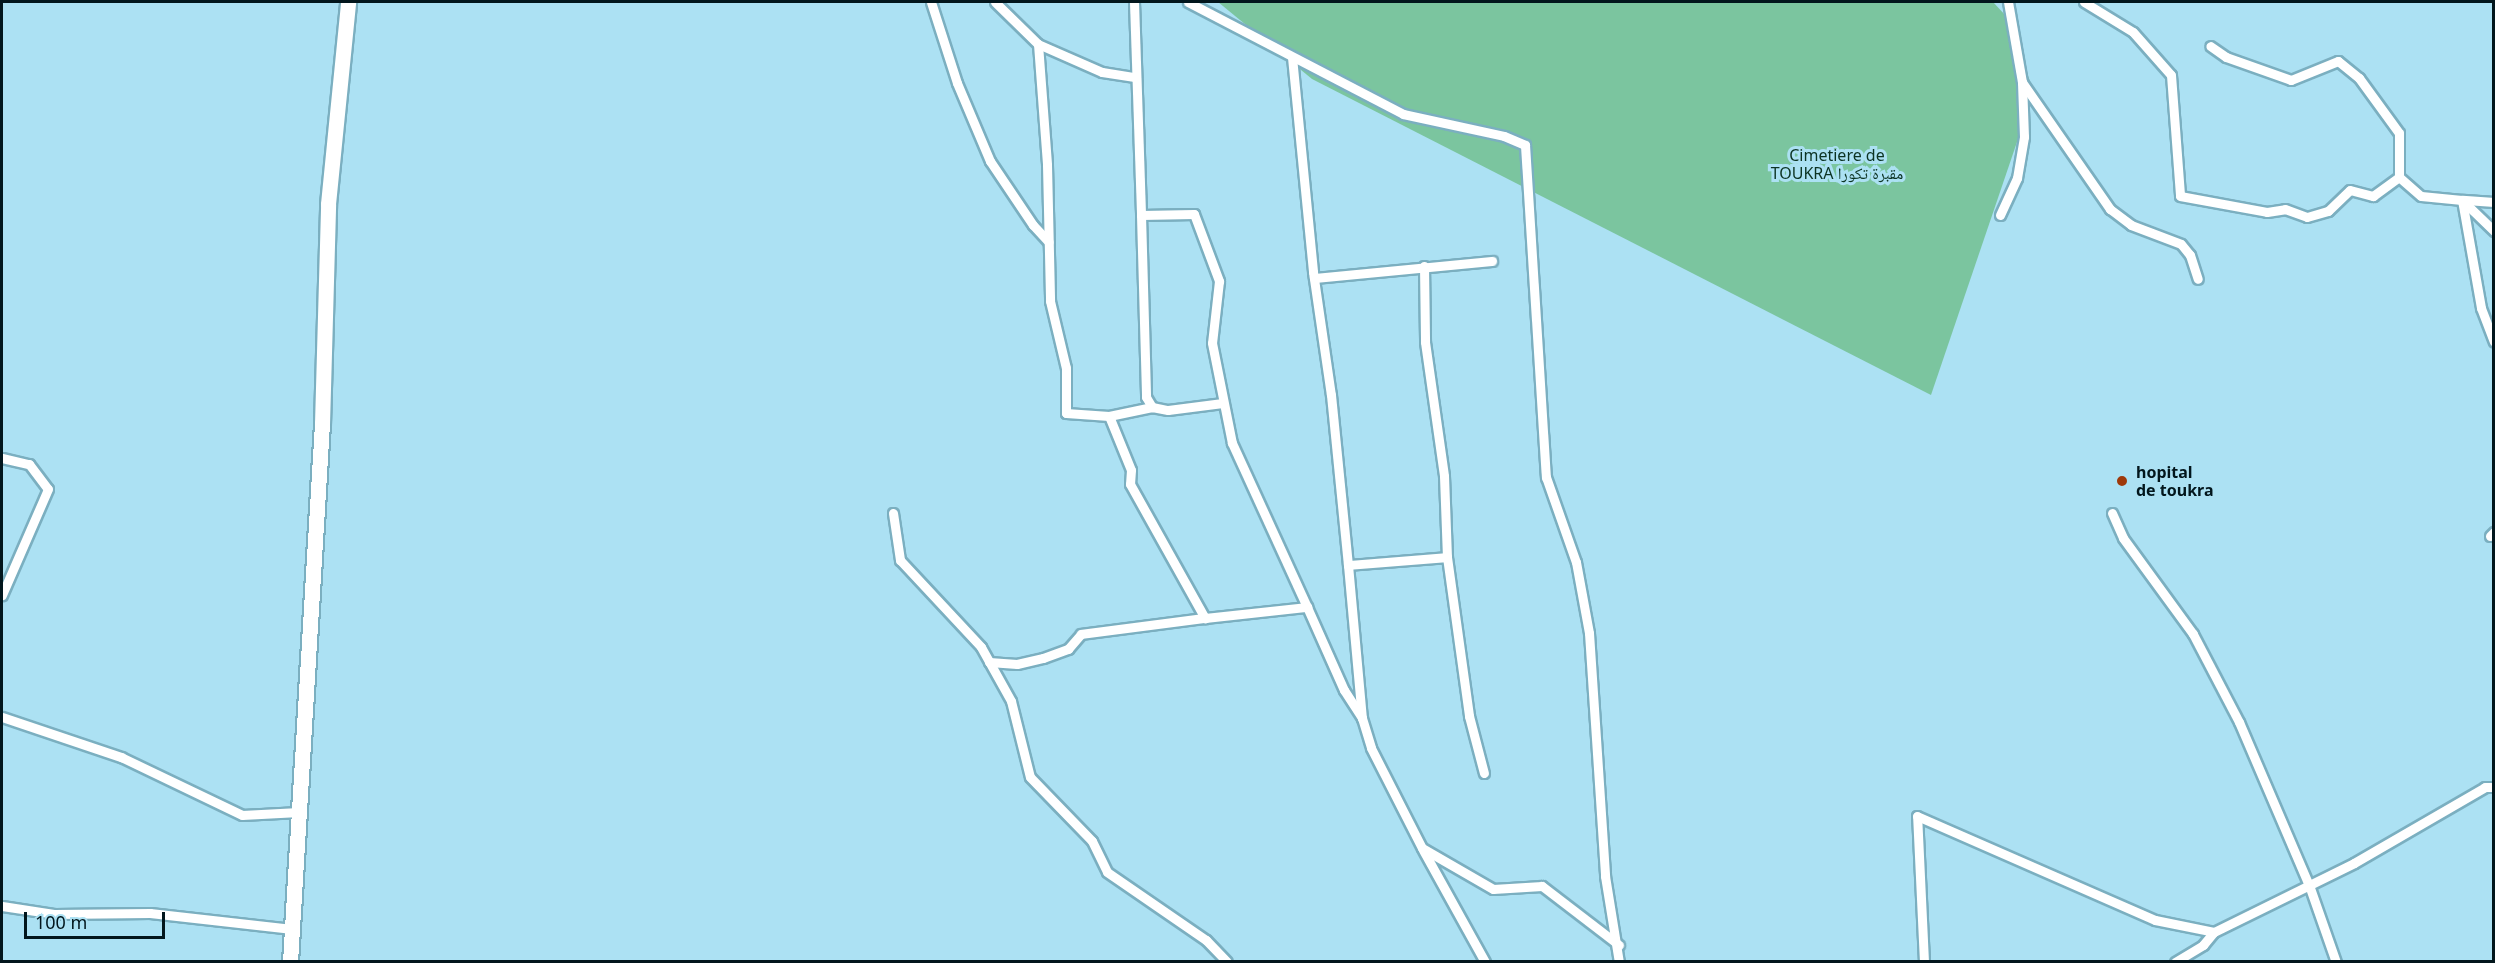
<!DOCTYPE html>
<html>
<head>
<meta charset="utf-8">
<style>
	body { margin:0 }
	#map { position:relative; width:2495px; height:963px; overflow:hidden; background:#ace1f3; font-family:"Noto Sans","Noto Naskh Arabic",sans-serif }
	div>[style] { position:absolute }
	[style*='--x'] { left:calc(var(--x)*1px); top:calc(var(--y)*1px); width:calc(var(--w)*1px); rotate:calc(var(--a)*1deg) }
	.green>* { inset:0; background:#7bc59f }
	.roads { filter:drop-shadow(2px 0 #7bafc0) drop-shadow(-2px 0 #7bafc0) drop-shadow(0 2px #7bafc0) drop-shadow(0 -2px #7bafc0) }
	.minor>* { height:9px; margin:-4.5px; padding:0 4.5px; transform-origin:4.5px; border-radius:4.5px; background:#fff }
	.trunk>* { height:15px; margin:-7.5px; padding:0 7.5px; transform-origin:7.5px; border-radius:7.5px; background:#fff }
	.dots>* { width:16px; height:16px; translate:-50% -50%; box-sizing:border-box; border:3px solid #ace1f3; border-radius:50% }
	span { translate:-50% -50%; white-space:nowrap; text-align:center; line-height:1.15; -webkit-text-stroke:6px #ace1f3; paint-order:stroke }
	.park-label { font-size:16px; color:#0c3322 }
	.poi-label { font-size:16px; color:#02161c; font-weight:700 }
	.left { translate:0 -50%; text-align:left }
	.frame { position:absolute; inset:0; border:3px solid #02161c; pointer-events:none }
	.scale { position:absolute; left:24px; top:912px; width:141px; height:27px; box-sizing:border-box; border:3px solid #02161c; border-top:0; padding-left:8px; font-size:18px; line-height:21px; white-space:nowrap; color:#02161c; -webkit-text-stroke:4px #ace1f3; paint-order:stroke }
</style>
</head>
<body>
<div id="map">
	<div class="green">
		<div style="clip-path:polygon(1218px 2px,1993px 2px,2006px 16px,2034px 92px,1931px 395px,1312px 79px)"></div>
	</div>
	<div class="roads">
		<div class="minor">
			<div style="--x:931;--y:2;--w:85;--a:72.2"></div>
			<div style="--x:957;--y:83;--w:85;--a:67.1"></div>
			<div style="--x:990;--y:161;--w:77;--a:56.1"></div>
			<div style="--x:1033;--y:225;--w:23;--a:47"></div>
			<div style="--x:995;--y:2;--w:60;--a:44.3"></div>
			<div style="--x:1038;--y:44;--w:70;--a:23.6"></div>
			<div style="--x:1102;--y:72;--w:33;--a:9"></div>
			<div style="--x:1134;--y:2;--w:213;--a:88.1"></div>
			<div style="--x:1141;--y:215;--w:53;--a:-1.1"></div>
			<div style="--x:1194;--y:214;--w:72;--a:69.5"></div>
			<div style="--x:1219;--y:281;--w:62;--a:96.4"></div>
			<div style="--x:1212;--y:343;--w:102;--a:78.7"></div>
			<div style="--x:1232;--y:443;--w:180;--a:65.4"></div>
			<div style="--x:1188;--y:2;--w:242;--a:27.5"></div>
			<div style="--x:1403;--y:114;--w:103;--a:12.3"></div>
			<div style="--x:1504;--y:136;--w:23;--a:23"></div>
			<div style="--x:1525;--y:145;--w:333;--a:86.4"></div>
			<div style="--x:1546;--y:477;--w:90;--a:70.6"></div>
			<div style="--x:1576;--y:562;--w:72;--a:79.6"></div>
			<div style="--x:1589;--y:633;--w:244;--a:86.2"></div>
			<div style="--x:1605;--y:876;--w:87;--a:80.8"></div>
			<div style="--x:2084;--y:2;--w:57;--a:31.5"></div>
			<div style="--x:2133;--y:32;--w:57;--a:48.5"></div>
			<div style="--x:2171;--y:75;--w:121;--a:85.7"></div>
			<div style="--x:2180;--y:196;--w:88;--a:10.4"></div>
			<div style="--x:2267;--y:212;--w:18;--a:-9"></div>
			<div style="--x:2285;--y:209;--w:23;--a:20"></div>
			<div style="--x:2307;--y:217;--w:22;--a:-16"></div>
			<div style="--x:2328;--y:211;--w:30;--a:-44"></div>
			<div style="--x:2350;--y:190;--w:24;--a:15"></div>
			<div style="--x:2373;--y:196;--w:32;--a:-36"></div>
			<div style="--x:2399;--y:177;--w:44;--a:-90"></div>
			<div style="--x:2399;--y:133;--w:68;--a:-126"></div>
			<div style="--x:2359;--y:78;--w:27;--a:-141"></div>
			<div style="--x:2338;--y:61;--w:51;--a:158"></div>
			<div style="--x:2291;--y:80;--w:69;--a:-160.5"></div>
			<div style="--x:2226;--y:57;--w:19;--a:-145"></div>
			<div style="--x:1038;--y:44;--w:121;--a:85.7"></div>
			<div style="--x:1047;--y:165;--w:136;--a:88.7"></div>
			<div style="--x:1050;--y:301;--w:69;--a:76.6"></div>
			<div style="--x:1066;--y:368;--w:45;--a:90"></div>
			<div style="--x:1066;--y:413;--w:43;--a:4"></div>
			<div style="--x:1109;--y:416;--w:58;--a:67.8"></div>
			<div style="--x:1131;--y:470;--w:14;--a:94"></div>
			<div style="--x:1130;--y:484;--w:154;--a:60.8"></div>
			<div style="--x:1205;--y:618;--w:103;--a:-6.2"></div>
			<div style="--x:1307;--y:607;--w:91;--a:66"></div>
			<div style="--x:1344;--y:690;--w:33;--a:57"></div>
			<div style="--x:1292;--y:57;--w:216;--a:84.4"></div>
			<div style="--x:1313;--y:272;--w:124;--a:81.7"></div>
			<div style="--x:1331;--y:395;--w:171;--a:84.3"></div>
			<div style="--x:1348;--y:565;--w:99;--a:-4.6"></div>
			<div style="--x:2022;--y:82;--w:155;--a:55.3"></div>
			<div style="--x:2110;--y:209;--w:26;--a:37"></div>
			<div style="--x:2131;--y:225;--w:53;--a:20.8"></div>
			<div style="--x:2181;--y:244;--w:14;--a:51"></div>
			<div style="--x:2190;--y:255;--w:25;--a:72"></div>
			<div style="--x:2399;--y:177;--w:29;--a:41"></div>
			<div style="--x:2421;--y:196;--w:41;--a:5.6"></div>
			<div style="--x:2462;--y:200;--w:45;--a:44.1"></div>
			<div style="--x:2494;--y:202;--w:32;--a:-176"></div>
			<div style="--x:2462;--y:200;--w:110;--a:80"></div>
			<div style="--x:2481;--y:308;--w:36;--a:69"></div>
			<div style="--x:1141;--y:215;--w:182;--a:88.4"></div>
			<div style="--x:1146;--y:397;--w:12;--a:59"></div>
			<div style="--x:1152;--y:407;--w:16;--a:11"></div>
			<div style="--x:1168;--y:410;--w:55;--a:-7.3"></div>
			<div style="--x:2000;--y:215;--w:41;--a:-65.3"></div>
			<div style="--x:2017;--y:178;--w:42;--a:-80.3"></div>
			<div style="--x:2024;--y:137;--w:55;--a:-92.1"></div>
			<div style="--x:2022;--y:82;--w:81;--a:-99.9"></div>
			<div style="--x:1424;--y:266;--w:76;--a:89.2"></div>
			<div style="--x:1425;--y:342;--w:135;--a:81.9"></div>
			<div style="--x:1444;--y:476;--w:81;--a:87.9"></div>
			<div style="--x:1447;--y:557;--w:161;--a:82.1"></div>
			<div style="--x:1469;--y:716;--w:59;--a:75.3"></div>
			<div style="--x:1314;--y:278;--w:179;--a:-5.5"></div>
			<div style="--x:1109;--y:416;--w:44;--a:-11.8"></div>
			<div style="--x:2;--y:458;--w:28;--a:13"></div>
			<div style="--x:29;--y:464;--w:31;--a:53"></div>
			<div style="--x:48;--y:489;--w:116;--a:113.5"></div>
			<div style="--x:893;--y:513;--w:48;--a:81.5"></div>
			<div style="--x:900;--y:560;--w:119;--a:47"></div>
			<div style="--x:981;--y:647;--w:62;--a:60.9"></div>
			<div style="--x:1011;--y:701;--w:78;--a:76"></div>
			<div style="--x:1030;--y:777;--w:89;--a:45.9"></div>
			<div style="--x:1092;--y:841;--w:34;--a:64"></div>
			<div style="--x:1107;--y:872;--w:120;--a:34.5"></div>
			<div style="--x:1206;--y:940;--w:30;--a:46"></div>
			<div style="--x:2112;--y:513;--w:27;--a:66"></div>
			<div style="--x:2123;--y:538;--w:119;--a:53.9"></div>
			<div style="--x:2193;--y:634;--w:99;--a:62.4"></div>
			<div style="--x:2239;--y:722;--w:177;--a:66.8"></div>
			<div style="--x:2309;--y:885;--w:82;--a:70.7"></div>
			<div style="--x:2490;--y:536;--w:6;--a:-45"></div>
			<div style="--x:1348;--y:565;--w:154;--a:84.8"></div>
			<div style="--x:1362;--y:718;--w:31;--a:73"></div>
			<div style="--x:1371;--y:748;--w:112;--a:63"></div>
			<div style="--x:1422;--y:848;--w:82;--a:30"></div>
			<div style="--x:1493;--y:889;--w:49;--a:-3.5"></div>
			<div style="--x:1542;--y:886;--w:97;--a:37.5"></div>
			<div style="--x:989;--y:662;--w:28;--a:4"></div>
			<div style="--x:1017;--y:664;--w:27;--a:-13"></div>
			<div style="--x:1043;--y:658;--w:27;--a:-20"></div>
			<div style="--x:1068;--y:649;--w:20;--a:-49"></div>
			<div style="--x:1081;--y:634;--w:125;--a:-7.4"></div>
			<div style="--x:2;--y:717;--w:126;--a:18.6"></div>
			<div style="--x:121;--y:757;--w:134;--a:25.6"></div>
			<div style="--x:242;--y:815;--w:57;--a:-3"></div>
			<div style="--x:1423;--y:850;--w:128;--a:61"></div>
			<div style="--x:2;--y:906;--w:54;--a:8.6"></div>
			<div style="--x:55;--y:914;--w:95;--a:-0.6"></div>
			<div style="--x:150;--y:913;--w:143;--a:6.4"></div>
			<div style="--x:1924;--y:962;--w:146;--a:-92.7"></div>
			<div style="--x:1917;--y:816;--w:260;--a:23.6"></div>
			<div style="--x:2155;--y:920;--w:60;--a:11.5"></div>
			<div style="--x:2175;--y:962;--w:33;--a:-31"></div>
			<div style="--x:2203;--y:945;--w:17;--a:-50"></div>
			<div style="--x:2214;--y:932;--w:156;--a:-26.2"></div>
			<div style="--x:2354;--y:863;--w:151;--a:-30.1"></div>
			<div style="--x:2485;--y:787;--w:9;--a:0"></div>
		</div>
		<div class="trunk">
			<div style="--x:290;--y:962;--w:539;--a:-86.6"></div>
			<div style="--x:322;--y:424;--w:220;--a:-88.4"></div>
			<div style="--x:328;--y:204;--w:203;--a:-84.3"></div>
		</div>
	</div>
	<div class="dots">
		<div style="left:2122px;top:481px;background:#9e390a"></div>
	</div>
	<div class="park-label">
		<span style="left:1837px;top:164px">Cimetiere de<br>TOUKRA مقبرة تكورا</span>
	</div>
	<div class="poi-label">
		<span class="left" style="left:2136px;top:481px">hopital<br>de toukra</span>
	</div>
	<div class="frame"></div>
	<div class="scale">100 m</div>
</div>
</body>
</html>
